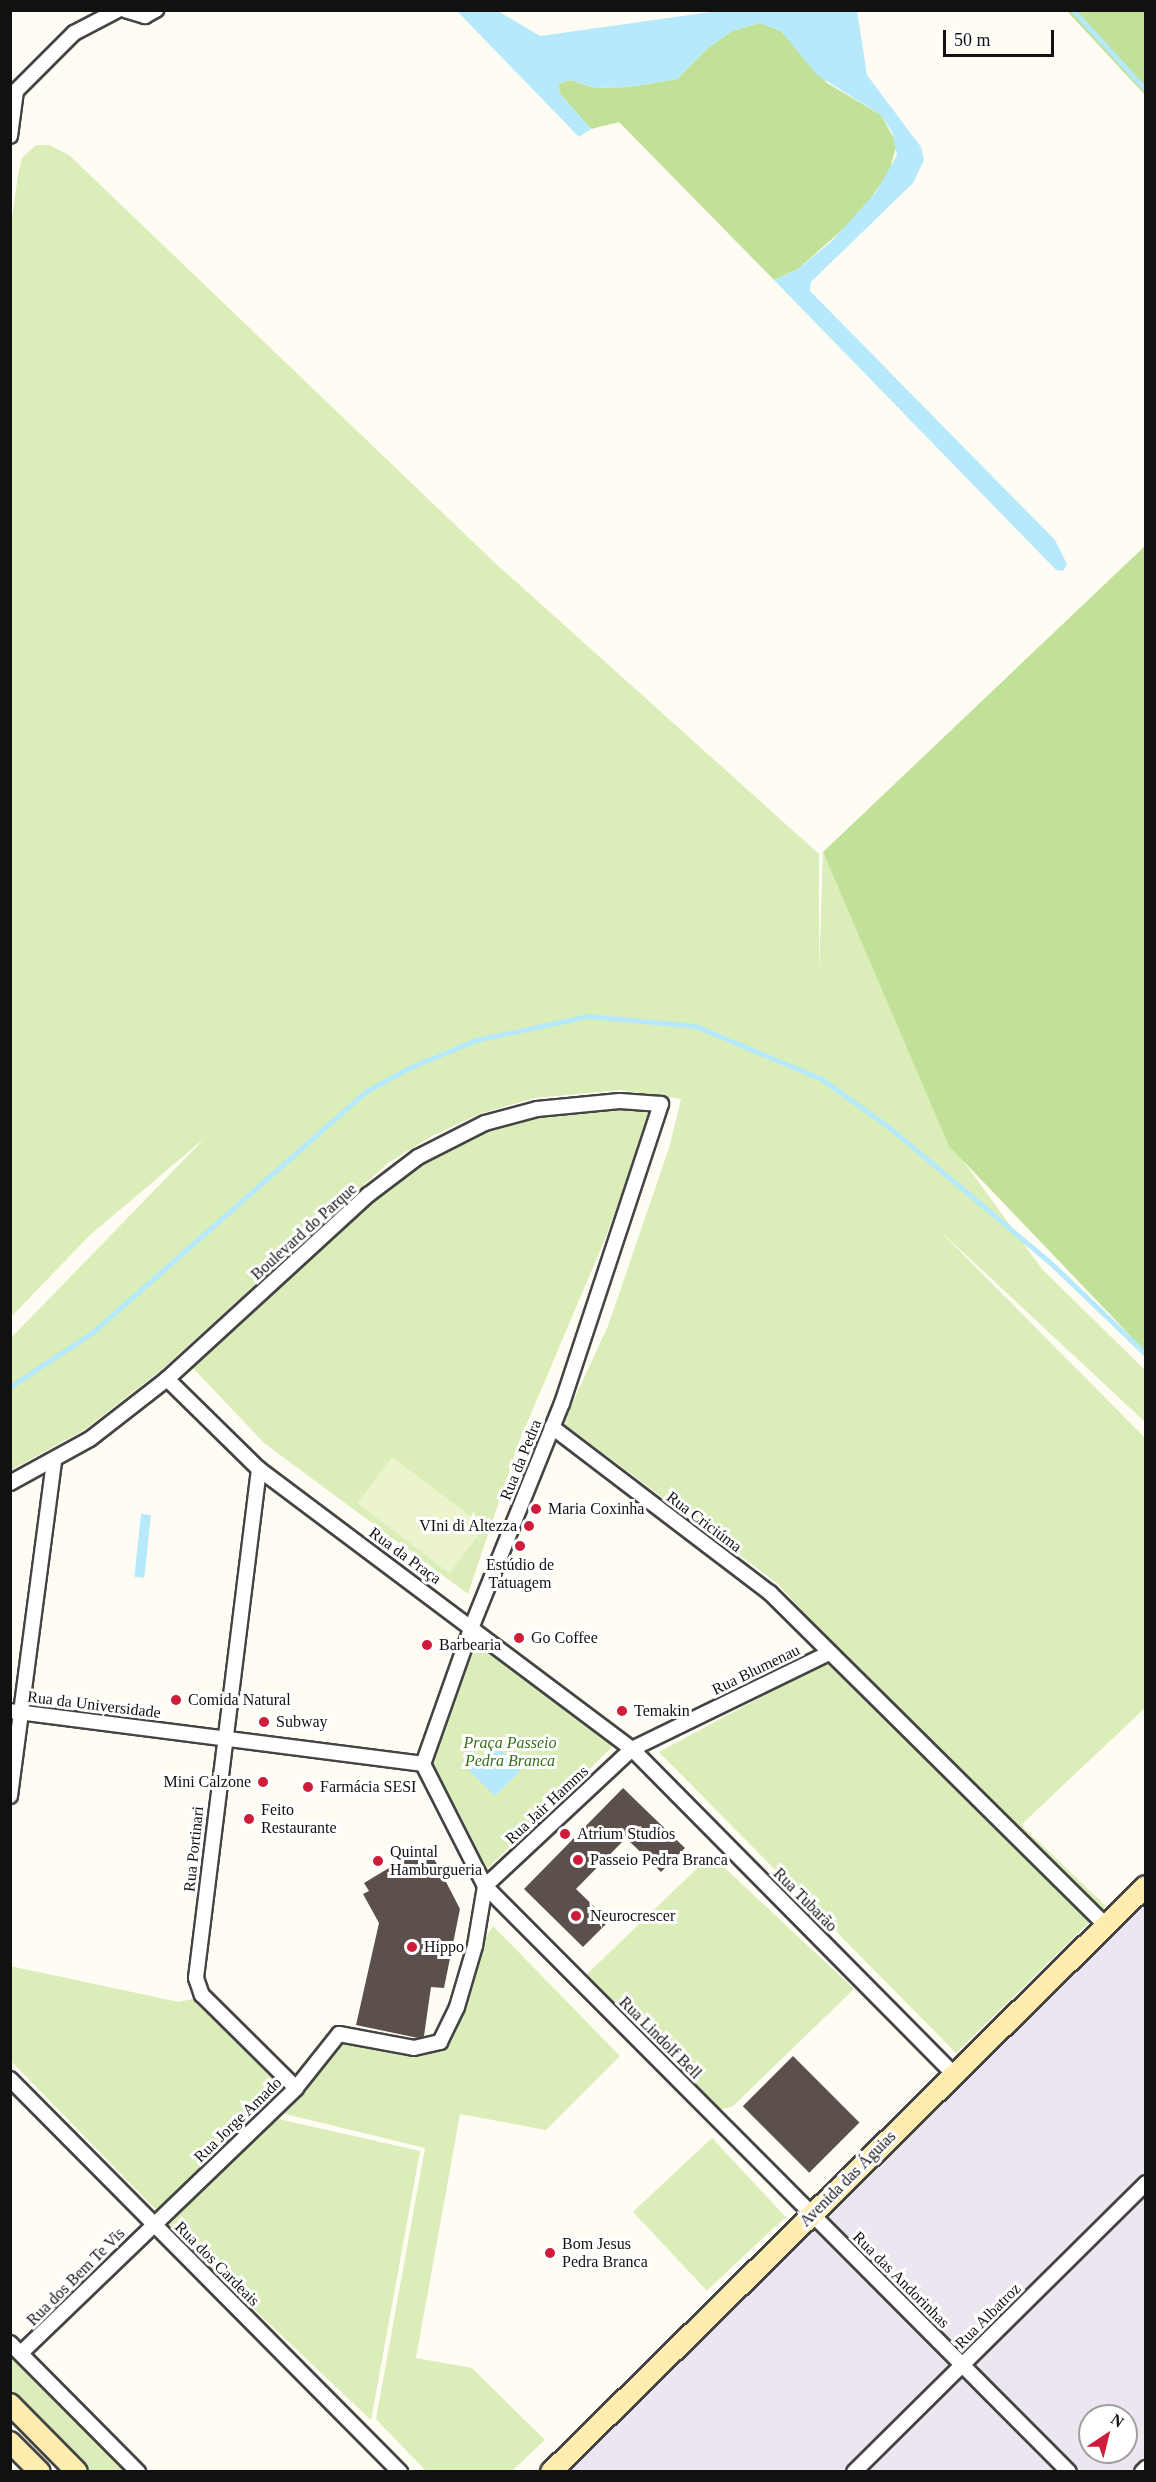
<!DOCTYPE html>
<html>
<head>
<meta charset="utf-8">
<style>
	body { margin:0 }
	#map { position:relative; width:1156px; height:2482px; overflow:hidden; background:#fffcf4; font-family:"Times New Roman",serif }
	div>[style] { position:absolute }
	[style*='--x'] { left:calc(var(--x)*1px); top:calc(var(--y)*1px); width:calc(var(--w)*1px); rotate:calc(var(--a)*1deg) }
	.industrial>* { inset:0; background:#ede5ef }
	.green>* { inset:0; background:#dbeeba; transform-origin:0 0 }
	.forest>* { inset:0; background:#c1e098 }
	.pitch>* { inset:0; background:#ebf4cc; transform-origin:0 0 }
	.water>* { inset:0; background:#b5e9fb; transform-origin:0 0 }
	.stream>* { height:4.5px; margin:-2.25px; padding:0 2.25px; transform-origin:2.25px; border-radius:2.25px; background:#b5e9fb }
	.building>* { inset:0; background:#5b504c; transform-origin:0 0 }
	.roads { filter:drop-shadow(2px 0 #444) drop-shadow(-2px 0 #444) drop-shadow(0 2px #444) drop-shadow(0 -2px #444) }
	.street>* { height:14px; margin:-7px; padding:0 7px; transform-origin:7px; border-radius:7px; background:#fff }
	.secondary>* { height:20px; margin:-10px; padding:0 10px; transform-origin:10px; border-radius:10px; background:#ffedaf }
	.dots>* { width:16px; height:16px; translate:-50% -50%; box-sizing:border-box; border:3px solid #fff; border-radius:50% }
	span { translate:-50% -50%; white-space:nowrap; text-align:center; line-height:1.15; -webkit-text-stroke:6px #fff; paint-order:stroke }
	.street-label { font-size:16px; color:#111 }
	.poi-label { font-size:16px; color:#111 }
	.left { translate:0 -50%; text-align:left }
	.right { translate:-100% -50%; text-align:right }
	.park-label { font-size:16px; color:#366f1a; font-style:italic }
	.frame { position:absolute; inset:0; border:12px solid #111; pointer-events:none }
	.north { position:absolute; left:1078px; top:2404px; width:60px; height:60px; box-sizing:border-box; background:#fff; border:2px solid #a0a0a0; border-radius:50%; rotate:35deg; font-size:16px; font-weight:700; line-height:24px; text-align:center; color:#111 }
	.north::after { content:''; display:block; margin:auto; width:21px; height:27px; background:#ce1c3a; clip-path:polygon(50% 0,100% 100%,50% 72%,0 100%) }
	.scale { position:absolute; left:943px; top:30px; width:111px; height:27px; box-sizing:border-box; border:3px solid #111; border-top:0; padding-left:8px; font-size:18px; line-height:21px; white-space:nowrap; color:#111; -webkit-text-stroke:4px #fff; paint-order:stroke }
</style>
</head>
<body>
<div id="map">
	<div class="industrial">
		<div style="clip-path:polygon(evenodd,1145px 1897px,1145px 2471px,561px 2471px,1145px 1897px,1090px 2416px,1126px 2416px,1126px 2452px,1090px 2452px,1090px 2416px)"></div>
	</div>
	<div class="green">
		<div style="clip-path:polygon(36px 145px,49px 145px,69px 155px,494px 562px,819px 854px,819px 972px,823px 852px,948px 1140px,1042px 1269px,1145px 1370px,1145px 1422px,938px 1229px,1145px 1438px,1145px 1708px,1021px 1825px,1106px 1906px,956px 2053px,659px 1752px,841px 1654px,778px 1584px,563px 1423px,608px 1326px,669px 1148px,681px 1099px,620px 1090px,535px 1098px,482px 1113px,432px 1136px,388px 1163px,160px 1371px,84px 1430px,11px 1470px,11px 1338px,205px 1138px,90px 1235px,11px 1317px,10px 232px,18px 175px,22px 158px)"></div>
		<div style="clip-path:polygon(620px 1107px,653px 1109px,605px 1239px,519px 1442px,468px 1594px,264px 1443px,190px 1365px,372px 1199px,421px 1161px,487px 1128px,538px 1114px)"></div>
		<div style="clip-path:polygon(473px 1635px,610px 1739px,612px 1747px,485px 1871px,431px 1763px)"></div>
		<div style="clip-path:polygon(711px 1855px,854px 1989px,733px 2106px,717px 2111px,584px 1977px)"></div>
		<div style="clip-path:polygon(493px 1926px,620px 2056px,546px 2130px,460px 2114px,416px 2358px,472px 2368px,545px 2440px,512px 2471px,426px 2471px,376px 2419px,425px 2148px,277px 2112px,341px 2039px,425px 2053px,443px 2045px,479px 1948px)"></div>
		<div style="clip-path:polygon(10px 1966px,179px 2002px,201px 1997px,293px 2088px,160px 2214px,11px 2061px)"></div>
		<div style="clip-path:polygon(274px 2118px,420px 2151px,371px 2420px,167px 2227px)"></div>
		<div style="left:712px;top:2138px;width:108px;height:108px;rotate:47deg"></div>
		<div style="clip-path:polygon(10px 2354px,126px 2471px,89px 2471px,11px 2391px)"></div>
	</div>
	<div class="forest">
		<div style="clip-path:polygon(1067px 11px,1145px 11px,1145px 95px)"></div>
		<div style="clip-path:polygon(760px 23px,781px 31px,827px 83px,881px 115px,897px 144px,889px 172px,859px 215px,798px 269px,774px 280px,619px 122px,591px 129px,560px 94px,558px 84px,571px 80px,595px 88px,629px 87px,677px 79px,708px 48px,732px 31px)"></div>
		<div style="clip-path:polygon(1145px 546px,1145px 1351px,949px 1146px,823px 852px)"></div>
	</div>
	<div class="pitch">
		<div style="left:392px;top:1457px;width:116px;height:58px;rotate:37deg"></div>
	</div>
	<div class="water">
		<div style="clip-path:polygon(457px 11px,498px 11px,540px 36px,718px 11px,857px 11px,867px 75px,921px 147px,924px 160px,913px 183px,811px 282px,810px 291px,1055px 540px,1067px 564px,1063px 571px,1056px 570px,774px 280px,798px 269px,832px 241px,876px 192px,897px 155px,892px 132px,881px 115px,817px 75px,781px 31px,760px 23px,732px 31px,708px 48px,677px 79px,629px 87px,595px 88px,571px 80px,558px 84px,560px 94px,591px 129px,579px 137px)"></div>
		<div style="left:141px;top:1514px;width:10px;height:63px;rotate:6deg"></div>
		<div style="left:495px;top:1744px;width:37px;height:37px;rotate:45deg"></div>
	</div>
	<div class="stream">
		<div style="--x:1073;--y:10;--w:108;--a:47.6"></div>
		<div style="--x:10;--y:1387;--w:100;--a:-33.5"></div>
		<div style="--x:93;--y:1332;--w:363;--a:-41.4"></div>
		<div style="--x:365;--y:1092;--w:50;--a:-28.6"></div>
		<div style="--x:409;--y:1068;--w:73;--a:-22.7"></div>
		<div style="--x:476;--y:1040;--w:115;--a:-12.1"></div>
		<div style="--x:588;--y:1016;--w:108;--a:5.3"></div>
		<div style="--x:696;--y:1026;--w:137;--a:22.8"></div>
		<div style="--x:822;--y:1079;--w:82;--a:35.6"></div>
		<div style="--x:889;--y:1127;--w:210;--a:40"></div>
		<div style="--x:1050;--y:1262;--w:133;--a:43.8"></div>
	</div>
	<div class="building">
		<div style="clip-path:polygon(623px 1788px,685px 1848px,661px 1872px,626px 1838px,576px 1889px,609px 1921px,583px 1947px,524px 1889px)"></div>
		<div style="clip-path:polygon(427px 1845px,460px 1909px,444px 1988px,431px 1987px,424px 2036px,418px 2038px,356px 2025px,379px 1923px,363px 1894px,369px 1891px,364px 1883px)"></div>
		<div style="left:793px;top:2056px;width:94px;height:71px;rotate:45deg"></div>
	</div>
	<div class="roads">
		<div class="street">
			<div style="--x:125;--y:10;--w:21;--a:17"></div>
			<div style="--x:145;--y:16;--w:13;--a:-29"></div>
			<div style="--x:16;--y:91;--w:82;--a:-45"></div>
			<div style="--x:74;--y:33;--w:50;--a:-27.6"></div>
			<div style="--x:10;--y:136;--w:45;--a:-82.4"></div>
			<div style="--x:167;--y:1379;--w:129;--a:44.4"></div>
			<div style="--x:259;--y:1469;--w:466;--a:36.9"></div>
			<div style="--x:632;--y:1749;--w:458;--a:45.3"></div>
			<div style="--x:552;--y:1427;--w:274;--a:37.3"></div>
			<div style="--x:770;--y:1593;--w:472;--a:44.7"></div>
			<div style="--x:259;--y:1469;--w:513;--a:97.06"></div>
			<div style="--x:196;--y:1978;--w:18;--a:71"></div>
			<div style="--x:202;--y:1995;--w:132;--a:44.7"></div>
			<div style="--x:10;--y:1483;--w:91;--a:-28.8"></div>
			<div style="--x:90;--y:1439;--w:98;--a:-37.9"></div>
			<div style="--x:167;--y:1379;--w:273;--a:-42.5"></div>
			<div style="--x:368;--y:1195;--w:63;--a:-37.2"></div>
			<div style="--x:418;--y:1157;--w:75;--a:-26.9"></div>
			<div style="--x:485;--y:1123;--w:54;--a:-15.1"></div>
			<div style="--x:537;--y:1109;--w:83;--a:-5.5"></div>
			<div style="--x:620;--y:1101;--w:41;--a:4.2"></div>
			<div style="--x:661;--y:1104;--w:315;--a:108.3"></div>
			<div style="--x:562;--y:1403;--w:240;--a:112"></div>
			<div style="--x:472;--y:1626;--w:146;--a:109.5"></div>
			<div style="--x:423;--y:1764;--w:137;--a:63.1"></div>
			<div style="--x:485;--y:1886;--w:827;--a:45.1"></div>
			<div style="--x:10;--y:1711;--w:416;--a:7.3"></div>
			<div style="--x:10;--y:1796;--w:337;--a:-82.5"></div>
			<div style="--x:485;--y:1886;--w:201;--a:-43"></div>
			<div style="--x:632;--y:1749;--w:219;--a:-26"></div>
			<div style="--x:10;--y:2079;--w:554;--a:45.22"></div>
			<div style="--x:10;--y:2343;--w:182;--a:45.2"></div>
			<div style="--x:21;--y:2353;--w:382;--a:-43.9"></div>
			<div style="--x:296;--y:2088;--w:69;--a:-51.5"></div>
			<div style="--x:339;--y:2034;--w:76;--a:10.6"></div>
			<div style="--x:414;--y:2048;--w:27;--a:-13"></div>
			<div style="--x:440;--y:2042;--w:39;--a:-64"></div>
			<div style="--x:457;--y:2007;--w:64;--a:-73.6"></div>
			<div style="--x:475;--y:1946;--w:61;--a:-80.5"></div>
			<div style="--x:854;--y:2472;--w:411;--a:-44.7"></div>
			<div style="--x:1142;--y:2472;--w:6;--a:-45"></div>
		</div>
		<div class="secondary">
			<div style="--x:10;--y:2404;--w:95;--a:45.4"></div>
			<div style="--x:10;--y:2442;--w:42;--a:45"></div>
			<div style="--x:551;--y:2472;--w:835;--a:-44.56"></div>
		</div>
	</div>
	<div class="dots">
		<div style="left:536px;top:1509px;background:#ce1c3a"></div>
		<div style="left:529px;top:1526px;background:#ce1c3a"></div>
		<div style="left:520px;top:1546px;background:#ce1c3a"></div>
		<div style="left:519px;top:1638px;background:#ce1c3a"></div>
		<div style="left:427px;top:1645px;background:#ce1c3a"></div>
		<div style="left:176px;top:1700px;background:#ce1c3a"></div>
		<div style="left:622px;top:1711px;background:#ce1c3a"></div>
		<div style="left:264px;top:1722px;background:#ce1c3a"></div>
		<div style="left:263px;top:1782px;background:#ce1c3a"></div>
		<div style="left:308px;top:1787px;background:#ce1c3a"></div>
		<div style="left:249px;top:1819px;background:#ce1c3a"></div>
		<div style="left:565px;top:1834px;background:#ce1c3a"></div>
		<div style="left:578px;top:1860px;background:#ce1c3a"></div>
		<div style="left:378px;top:1861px;background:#ce1c3a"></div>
		<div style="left:576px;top:1916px;background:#ce1c3a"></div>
		<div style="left:412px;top:1947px;background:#ce1c3a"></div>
		<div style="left:550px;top:2253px;background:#ce1c3a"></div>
	</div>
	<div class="street-label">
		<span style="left:304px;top:1232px;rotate:-42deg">Boulevard do Parque</span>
		<span style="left:521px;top:1460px;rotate:-68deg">Rua da Pedra</span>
		<span style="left:704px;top:1522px;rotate:37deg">Rua Criciúma</span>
		<span style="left:405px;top:1556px;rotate:36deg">Rua da Praça</span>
		<span style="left:756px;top:1670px;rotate:-26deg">Rua Blumenau</span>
		<span style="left:94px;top:1705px;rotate:7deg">Rua da Universidade</span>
		<span style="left:547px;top:1805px;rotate:-43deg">Rua Jair Hamms</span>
		<span style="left:194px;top:1849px;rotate:-84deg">Rua Portinari</span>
		<span style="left:805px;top:1900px;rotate:45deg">Rua Tubarão</span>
		<span style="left:660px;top:2038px;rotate:45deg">Rua Lindolf Bell</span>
		<span style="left:238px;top:2120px;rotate:-44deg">Rua Jorge Amado</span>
		<span style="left:848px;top:2179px;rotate:-45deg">Avenida das Águias</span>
		<span style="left:217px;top:2264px;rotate:45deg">Rua dos Cardeais</span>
		<span style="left:76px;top:2277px;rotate:-45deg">Rua dos Bem Te Vis</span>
		<span style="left:901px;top:2280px;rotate:45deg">Rua das Andorinhas</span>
		<span style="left:988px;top:2316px;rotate:-45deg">Rua Albatroz</span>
	</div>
	<div class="poi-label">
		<span class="left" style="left:548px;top:1509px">Maria Coxinha</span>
		<span class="right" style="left:517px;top:1526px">VIni di Altezza</span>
		<span style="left:520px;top:1574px">Estúdio de<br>Tatuagem</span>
		<span class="left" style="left:531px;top:1638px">Go Coffee</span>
		<span class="left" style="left:439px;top:1645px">Barbearia</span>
		<span class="left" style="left:188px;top:1700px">Comida Natural</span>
		<span class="left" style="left:634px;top:1711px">Temakin</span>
		<span class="left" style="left:276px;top:1722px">Subway</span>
		<span class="right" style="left:251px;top:1782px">Mini Calzone</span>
		<span class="left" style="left:320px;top:1787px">Farmácia SESI</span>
		<span class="left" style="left:261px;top:1819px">Feito<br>Restaurante</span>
		<span class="left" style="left:577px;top:1834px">Atrium Studios</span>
		<span class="left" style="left:390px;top:1861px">Quintal<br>Hamburgueria</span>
		<span class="left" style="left:590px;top:1860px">Passeio Pedra Branca</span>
		<span class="left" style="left:590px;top:1916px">Neurocrescer</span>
		<span class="left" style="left:424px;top:1947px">Hippo</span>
		<span class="left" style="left:562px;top:2253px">Bom Jesus<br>Pedra Branca</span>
	</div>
	<div class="park-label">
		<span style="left:510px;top:1752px">Praça Passeio<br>Pedra Branca</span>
	</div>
	<div class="frame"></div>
	<div class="north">N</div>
	<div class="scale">50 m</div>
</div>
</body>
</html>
